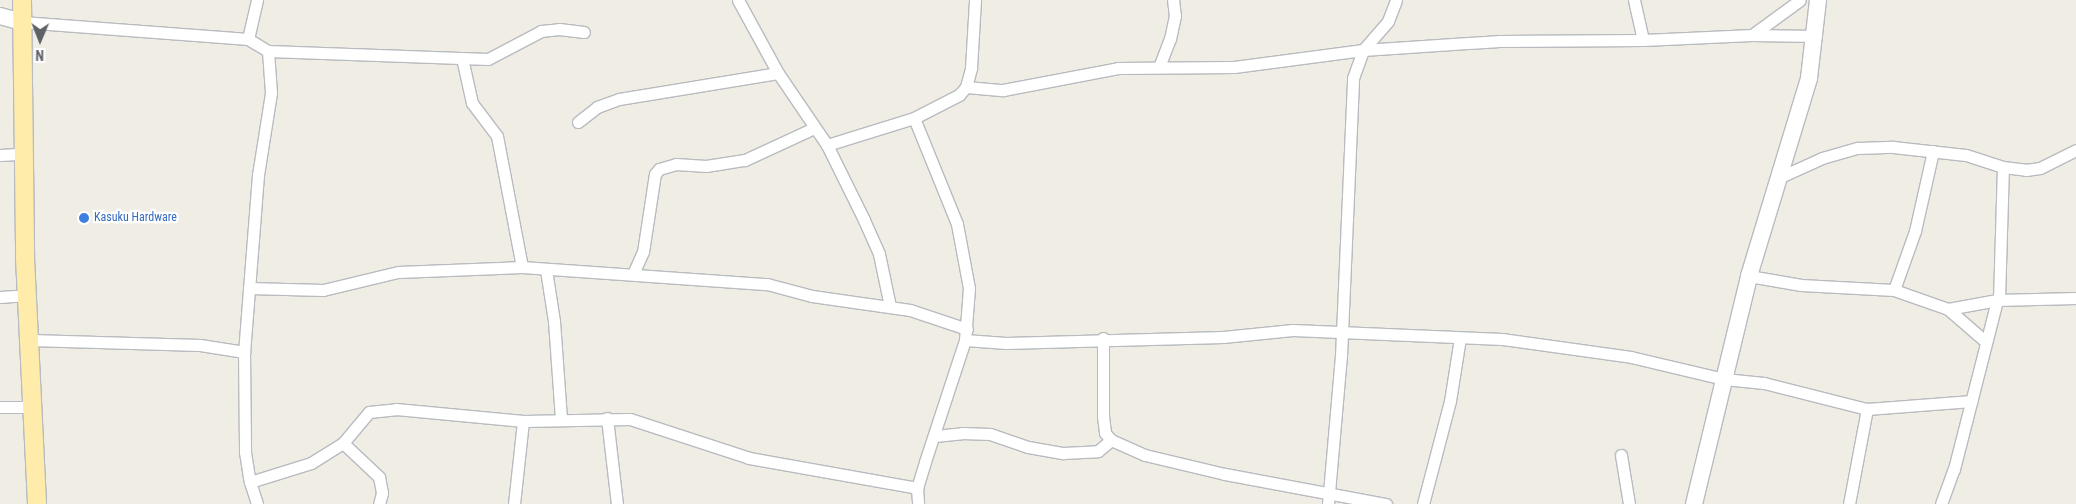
<!DOCTYPE html>
<html>
<head>
<meta charset="utf-8">
<style>
	body { margin:0 }
	#map { position:relative; width:2076px; height:504px; overflow:hidden; background:#f0ede5; font-family:"Roboto Condensed",sans-serif }
	div>[style] { position:absolute }
	[style*='--x'] { left:calc(var(--x)*1px); top:calc(var(--y)*1px); width:calc(var(--w)*1px); rotate:calc(var(--a)*1deg) }
	.roads { filter:drop-shadow(1px 0 #b8bbbf) drop-shadow(-1px 0 #b8bbbf) drop-shadow(0 1px #b8bbbf) drop-shadow(0 -1px #b8bbbf) }
	.street>* { height:11px; margin:-5.5px; padding:0 5.5px; transform-origin:5.5px; border-radius:5.5px; background:#fff }
	.secondary>* { height:16px; margin:-8px; padding:0 8px; transform-origin:8px; border-radius:8px; background:#fff }
	.primary>* { height:18px; margin:-9px; padding:0 9px; transform-origin:9px; border-radius:9px; background:#ffecab }
	.dots>* { width:14px; height:14px; translate:-50% -50%; box-sizing:border-box; border:2px solid #fff; border-radius:50% }
	span { translate:-50% -50%; white-space:nowrap; text-align:center; line-height:1.15; -webkit-text-stroke:4.5px #fff; paint-order:stroke }
	.shop-label { font-size:12px; color:#366cbe }
	.left { translate:0 -50%; text-align:left }
	.north { position:absolute; left:15px; top:15px; width:50px; height:50px; -webkit-text-stroke:4px #fff; paint-order:stroke; rotate:181deg; font-size:14px; font-weight:700; line-height:20px; text-align:center; color:#5d6266 }
	.north::after { content:''; display:block; margin:auto; width:18px; height:22px; background:#5d6266; clip-path:polygon(50% 0,100% 100%,50% 72%,0 100%) }
</style>
</head>
<body>
<div id="map">
	<div class="roads">
		<div class="street">
			<div style="--x:738;--y:0;--w:83;--a:61.3"></div>
			<div style="--x:778;--y:73;--w:87;--a:55.8"></div>
			<div style="--x:827;--y:145;--w:84;--a:63.7"></div>
			<div style="--x:864;--y:220;--w:37;--a:66"></div>
			<div style="--x:879;--y:254;--w:53;--a:78.1"></div>
			<div style="--x:1634;--y:0;--w:41;--a:77.3"></div>
			<div style="--x:22;--y:22;--w:227;--a:4.3"></div>
			<div style="--x:248;--y:39;--w:23;--a:31"></div>
			<div style="--x:268;--y:51;--w:42;--a:85.9"></div>
			<div style="--x:271;--y:93;--w:83;--a:99"></div>
			<div style="--x:258;--y:175;--w:178;--a:94.5"></div>
			<div style="--x:244;--y:352;--w:100;--a:89.4"></div>
			<div style="--x:245;--y:452;--w:30;--a:81"></div>
			<div style="--x:250;--y:482;--w:23;--a:72"></div>
			<div style="--x:1752;--y:35;--w:59;--a:-36.1"></div>
			<div style="--x:248;--y:39;--w:40;--a:-77"></div>
			<div style="--x:268;--y:51;--w:220;--a:2.1"></div>
			<div style="--x:488;--y:59;--w:60;--a:-27.8"></div>
			<div style="--x:541;--y:31;--w:18;--a:-6"></div>
			<div style="--x:559;--y:29;--w:25;--a:7"></div>
			<div style="--x:462;--y:58;--w:46;--a:77.5"></div>
			<div style="--x:472;--y:103;--w:41;--a:52.9"></div>
			<div style="--x:497;--y:136;--w:133;--a:79.2"></div>
			<div style="--x:1159;--y:67;--w:30;--a:-69"></div>
			<div style="--x:1170;--y:39;--w:24;--a:-78"></div>
			<div style="--x:1175;--y:16;--w:16;--a:-97"></div>
			<div style="--x:966;--y:87;--w:37;--a:5"></div>
			<div style="--x:1003;--y:90;--w:117;--a:-10.8"></div>
			<div style="--x:1118;--y:68;--w:116;--a:-0.5"></div>
			<div style="--x:1234;--y:67;--w:130;--a:-7.5"></div>
			<div style="--x:1363;--y:50;--w:137;--a:-3.8"></div>
			<div style="--x:1500;--y:41;--w:143;--a:-0.4"></div>
			<div style="--x:1643;--y:40;--w:109;--a:-2.6"></div>
			<div style="--x:1752;--y:35;--w:64;--a:0.9"></div>
			<div style="--x:914;--y:118;--w:114;--a:67.9"></div>
			<div style="--x:957;--y:224;--w:65;--a:79.4"></div>
			<div style="--x:969;--y:288;--w:52;--a:94.4"></div>
			<div style="--x:965;--y:340;--w:128;--a:108.2"></div>
			<div style="--x:925;--y:462;--w:27;--a:107"></div>
			<div style="--x:917;--y:488;--w:16;--a:86"></div>
			<div style="--x:578;--y:122;--w:24;--a:-38"></div>
			<div style="--x:597;--y:107;--w:23;--a:-20"></div>
			<div style="--x:619;--y:99;--w:161;--a:-9.3"></div>
			<div style="--x:827;--y:145;--w:91;--a:-17.2"></div>
			<div style="--x:914;--y:118;--w:51;--a:-27.1"></div>
			<div style="--x:959;--y:95;--w:11;--a:-49"></div>
			<div style="--x:966;--y:87;--w:20;--a:-75"></div>
			<div style="--x:971;--y:68;--w:68;--a:-86.6"></div>
			<div style="--x:0;--y:155;--w:22;--a:-3"></div>
			<div style="--x:1778;--y:178;--w:48;--a:-24.4"></div>
			<div style="--x:1822;--y:158;--w:37;--a:-16"></div>
			<div style="--x:1858;--y:148;--w:35;--a:-2"></div>
			<div style="--x:1893;--y:147;--w:73;--a:6.3"></div>
			<div style="--x:1966;--y:155;--w:39;--a:18"></div>
			<div style="--x:2003;--y:167;--w:23;--a:7"></div>
			<div style="--x:2026;--y:170;--w:14;--a:-8"></div>
			<div style="--x:2040;--y:168;--w:40;--a:-26.6"></div>
			<div style="--x:546;--y:270;--w:52;--a:81.1"></div>
			<div style="--x:554;--y:321;--w:98;--a:85.9"></div>
			<div style="--x:633;--y:274;--w:24;--a:-66"></div>
			<div style="--x:643;--y:252;--w:79;--a:-81.3"></div>
			<div style="--x:655;--y:174;--w:6;--a:-51"></div>
			<div style="--x:659;--y:169;--w:18;--a:-16"></div>
			<div style="--x:676;--y:164;--w:30;--a:4"></div>
			<div style="--x:706;--y:166;--w:39;--a:-9"></div>
			<div style="--x:745;--y:160;--w:76;--a:-24.9"></div>
			<div style="--x:1749;--y:276;--w:53;--a:9.8"></div>
			<div style="--x:1801;--y:285;--w:93;--a:3.1"></div>
			<div style="--x:1894;--y:290;--w:57;--a:19.4"></div>
			<div style="--x:1948;--y:309;--w:50;--a:-10.4"></div>
			<div style="--x:1997;--y:300;--w:79;--a:-1.5"></div>
			<div style="--x:249;--y:288;--w:74;--a:1.5"></div>
			<div style="--x:323;--y:290;--w:77;--a:-13.5"></div>
			<div style="--x:398;--y:272;--w:124;--a:-2.3"></div>
			<div style="--x:522;--y:267;--w:246;--a:4"></div>
			<div style="--x:767;--y:284;--w:47;--a:14.9"></div>
			<div style="--x:812;--y:296;--w:99;--a:8.1"></div>
			<div style="--x:910;--y:310;--w:60;--a:18.4"></div>
			<div style="--x:1894;--y:290;--w:63;--a:-70.4"></div>
			<div style="--x:1915;--y:231;--w:82;--a:-77.3"></div>
			<div style="--x:0;--y:297;--w:27;--a:-4"></div>
			<div style="--x:1999;--y:300;--w:133;--a:-88.3"></div>
			<div style="--x:1948;--y:309;--w:49;--a:40.9"></div>
			<div style="--x:1103;--y:338;--w:78;--a:90"></div>
			<div style="--x:1103;--y:416;--w:17;--a:83"></div>
			<div style="--x:1105;--y:433;--w:9;--a:49"></div>
			<div style="--x:1111;--y:440;--w:37;--a:24"></div>
			<div style="--x:1145;--y:455;--w:82;--a:13.4"></div>
			<div style="--x:1225;--y:474;--w:164;--a:10.6"></div>
			<div style="--x:30;--y:340;--w:170;--a:1.7"></div>
			<div style="--x:200;--y:345;--w:45;--a:9"></div>
			<div style="--x:965;--y:340;--w:41;--a:4.2"></div>
			<div style="--x:1006;--y:343;--w:217;--a:-1.6"></div>
			<div style="--x:1223;--y:337;--w:70;--a:-5.7"></div>
			<div style="--x:1293;--y:330;--w:209;--a:2.5"></div>
			<div style="--x:1502;--y:339;--w:130;--a:7.9"></div>
			<div style="--x:1631;--y:357;--w:96;--a:13.3"></div>
			<div style="--x:1724;--y:379;--w:40;--a:5.7"></div>
			<div style="--x:1764;--y:383;--w:106;--a:14.2"></div>
			<div style="--x:1867;--y:409;--w:105;--a:-4.4"></div>
			<div style="--x:0;--y:407;--w:34;--a:0"></div>
			<div style="--x:607;--y:418;--w:87;--a:83.4"></div>
			<div style="--x:935;--y:436;--w:27;--a:-6"></div>
			<div style="--x:962;--y:433;--w:28;--a:2"></div>
			<div style="--x:990;--y:434;--w:40;--a:18.9"></div>
			<div style="--x:1028;--y:447;--w:36;--a:10"></div>
			<div style="--x:1063;--y:453;--w:35;--a:-3"></div>
			<div style="--x:1098;--y:451;--w:17;--a:-40"></div>
			<div style="--x:343;--y:443;--w:50;--a:43.4"></div>
			<div style="--x:379;--y:477;--w:16;--a:79"></div>
			<div style="--x:382;--y:493;--w:11;--a:105"></div>
			<div style="--x:1621;--y:455;--w:50;--a:80.7"></div>
			<div style="--x:250;--y:482;--w:64;--a:-17.3"></div>
			<div style="--x:311;--y:463;--w:38;--a:-32"></div>
			<div style="--x:343;--y:443;--w:40;--a:-50"></div>
			<div style="--x:369;--y:412;--w:27;--a:-6"></div>
			<div style="--x:396;--y:409;--w:128;--a:5.4"></div>
			<div style="--x:523;--y:421;--w:107;--a:-1.1"></div>
			<div style="--x:630;--y:419;--w:125;--a:18.1"></div>
			<div style="--x:749;--y:458;--w:171;--a:10.1"></div>
			<div style="--x:514;--y:504;--w:83;--a:-83.8"></div>
			<div style="--x:1328;--y:504;--w:149;--a:-85"></div>
			<div style="--x:1341;--y:356;--w:278;--a:-87.5"></div>
			<div style="--x:1353;--y:78;--w:30;--a:-70"></div>
			<div style="--x:1363;--y:50;--w:38;--a:-49"></div>
			<div style="--x:1388;--y:21;--w:22;--a:-69"></div>
			<div style="--x:1423;--y:504;--w:106;--a:-75.3"></div>
			<div style="--x:1450;--y:401;--w:64;--a:-81"></div>
			<div style="--x:1849;--y:504;--w:97;--a:-79.3"></div>
			<div style="--x:1941;--y:504;--w:37;--a:-70"></div>
			<div style="--x:1954;--y:469;--w:174;--a:-75.7"></div>
		</div>
		<div class="secondary">
			<div style="--x:0;--y:16;--w:23;--a:15"></div>
			<div style="--x:1694;--y:504;--w:235;--a:-76.4"></div>
			<div style="--x:1749;--y:276;--w:207;--a:-73.1"></div>
			<div style="--x:1809;--y:78;--w:79;--a:-83.4"></div>
		</div>
		<div class="primary">
			<div style="--x:22;--y:0;--w:258;--a:89.3"></div>
			<div style="--x:25;--y:258;--w:246;--a:87.2"></div>
		</div>
	</div>
	<div class="dots">
		<div style="left:84px;top:218px;background:#3f7fe0"></div>
	</div>
	<div class="shop-label">
		<span class="left" style="left:94px;top:218px">Kasuku Hardware</span>
	</div>
	<div class="north">N</div>
</div>
</body>
</html>
